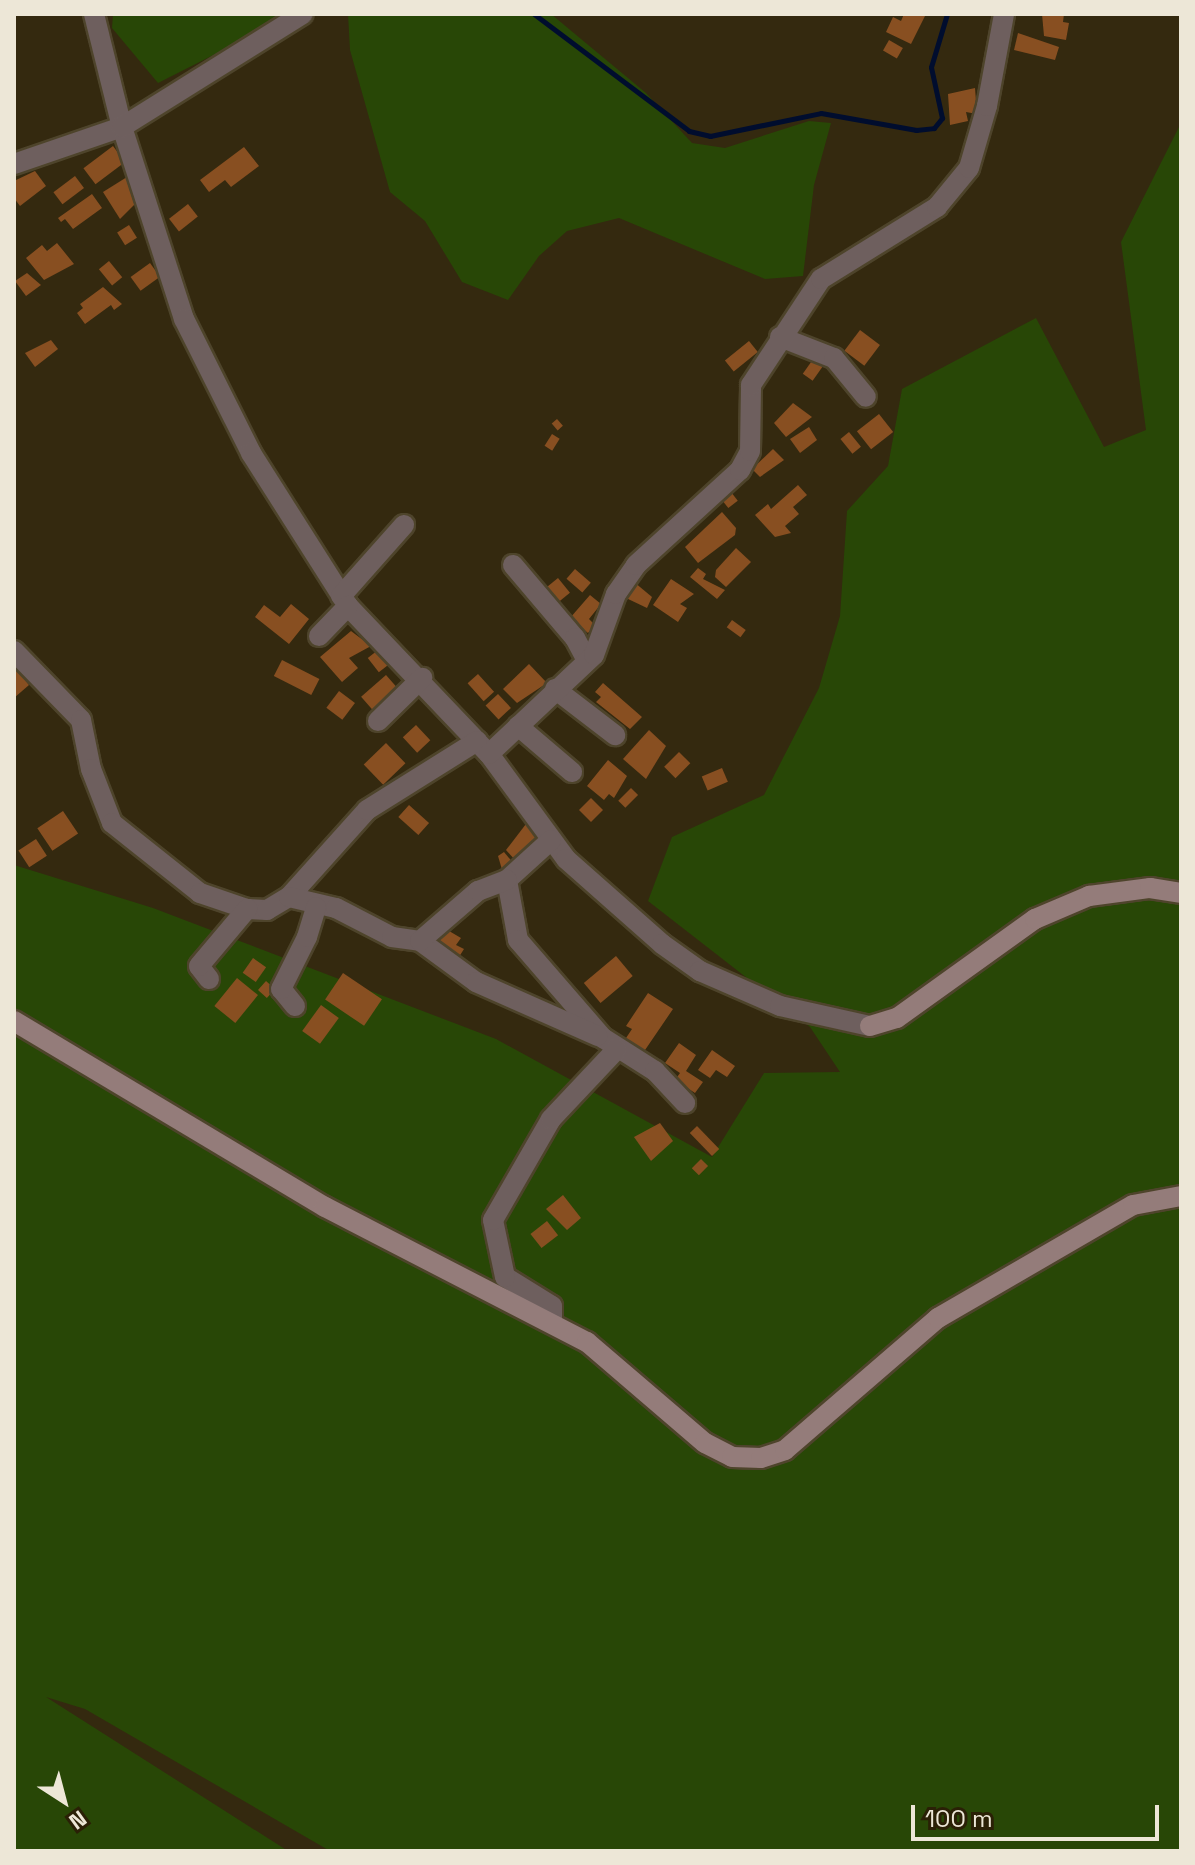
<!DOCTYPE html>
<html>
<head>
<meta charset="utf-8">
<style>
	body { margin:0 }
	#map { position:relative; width:1195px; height:1865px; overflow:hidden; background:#34290f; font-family:"Space Grotesk",sans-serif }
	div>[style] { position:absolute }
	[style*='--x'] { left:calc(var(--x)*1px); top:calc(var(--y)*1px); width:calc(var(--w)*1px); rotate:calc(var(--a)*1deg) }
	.green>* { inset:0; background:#284706 }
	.stream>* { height:5px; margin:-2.5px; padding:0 2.5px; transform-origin:2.5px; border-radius:2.5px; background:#000d2e }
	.building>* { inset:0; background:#884f21; transform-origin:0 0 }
	.roads { filter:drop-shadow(2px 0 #4e442b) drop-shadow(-2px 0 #4e442b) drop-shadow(0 2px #4e442b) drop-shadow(0 -2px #4e442b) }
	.street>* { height:20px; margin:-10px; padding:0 10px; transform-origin:10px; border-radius:10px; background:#6e5f5e }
	.secondary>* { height:20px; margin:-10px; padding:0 10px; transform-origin:10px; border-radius:10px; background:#947c7a }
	span { translate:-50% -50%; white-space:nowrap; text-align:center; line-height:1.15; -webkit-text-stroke:6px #2a2006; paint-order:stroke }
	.frame { position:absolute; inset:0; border:16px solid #ede7d7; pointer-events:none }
	.north { position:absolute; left:24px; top:1761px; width:80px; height:80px; -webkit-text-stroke:6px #2a2006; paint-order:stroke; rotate:144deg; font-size:22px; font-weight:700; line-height:32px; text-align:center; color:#ede7d7 }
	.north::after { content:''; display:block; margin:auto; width:28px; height:36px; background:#ede7d7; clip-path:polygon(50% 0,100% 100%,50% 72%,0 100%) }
	.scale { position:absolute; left:911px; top:1805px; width:248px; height:36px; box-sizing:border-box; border:4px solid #ede7d7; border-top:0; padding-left:10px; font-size:24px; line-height:28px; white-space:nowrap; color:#ede7d7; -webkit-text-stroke:6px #2a2006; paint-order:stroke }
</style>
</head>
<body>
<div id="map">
	<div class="green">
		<div style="clip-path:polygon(113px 14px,275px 14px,277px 17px,265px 29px,158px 83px,112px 28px)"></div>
		<div style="clip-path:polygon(348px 14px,551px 14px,646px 93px,692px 143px,725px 148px,809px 121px,831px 123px,814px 185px,803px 276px,765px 279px,619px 218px,567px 231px,539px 256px,508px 300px,462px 282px,425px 221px,390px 192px,350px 50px)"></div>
		<div style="clip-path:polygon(1181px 123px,1181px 1851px,330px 1851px,85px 1709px,46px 1697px,288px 1851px,14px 1851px,14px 865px,153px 908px,496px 1039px,712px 1157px,764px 1073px,840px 1072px,810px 1027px,648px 901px,672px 837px,764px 795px,819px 688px,840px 616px,847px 511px,888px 466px,902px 389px,1036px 318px,1104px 447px,1146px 430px,1121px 242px)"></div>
	</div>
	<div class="stream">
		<div style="--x:534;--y:14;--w:194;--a:37"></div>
		<div style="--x:689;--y:131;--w:22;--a:13"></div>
		<div style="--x:710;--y:136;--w:113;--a:-11.7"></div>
		<div style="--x:821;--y:113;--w:97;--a:10.1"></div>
		<div style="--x:916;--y:130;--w:18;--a:-6"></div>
		<div style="--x:934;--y:128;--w:13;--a:-51"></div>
		<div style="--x:942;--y:118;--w:52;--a:-102.2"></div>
		<div style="--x:931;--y:67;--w:55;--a:-73.2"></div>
	</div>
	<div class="building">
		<div style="clip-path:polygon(904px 14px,926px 14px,911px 44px,886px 32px,893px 17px,901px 21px)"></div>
		<div style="clip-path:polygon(1042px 14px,1064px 14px,1063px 22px,1069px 23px,1066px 40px,1044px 36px)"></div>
		<div style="clip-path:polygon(1018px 33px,1059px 47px,1055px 60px,1014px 50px)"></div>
		<div style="left:889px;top:40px;width:16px;height:12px;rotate:30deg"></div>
		<div style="clip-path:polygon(975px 88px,977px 114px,966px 112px,968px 121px,950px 125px,948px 94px)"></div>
		<div style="left:113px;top:146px;width:20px;height:37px;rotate:53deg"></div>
		<div style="clip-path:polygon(244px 147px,259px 166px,231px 187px,225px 180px,209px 192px,200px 180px)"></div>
		<div style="clip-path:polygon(35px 171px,46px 186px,20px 206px,14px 198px,14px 181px)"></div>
		<div style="left:75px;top:176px;width:15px;height:27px;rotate:53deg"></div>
		<div style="clip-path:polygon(127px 177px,140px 199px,120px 219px,103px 192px)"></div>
		<div style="clip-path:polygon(92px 194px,102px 208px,73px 229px,65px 219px,61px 222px,58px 218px)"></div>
		<div style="left:188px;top:204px;width:16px;height:24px;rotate:52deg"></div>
		<div style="left:129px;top:225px;width:15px;height:14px;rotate:58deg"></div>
		<div style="clip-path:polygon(57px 243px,74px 264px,44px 280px,26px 258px,42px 245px,47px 251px)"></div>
		<div style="left:109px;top:261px;width:21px;height:13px;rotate:51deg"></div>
		<div style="left:150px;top:263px;width:17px;height:24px;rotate:54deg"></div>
		<div style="clip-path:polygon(27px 273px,41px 285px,26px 296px,15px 281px)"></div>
		<div style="clip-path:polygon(103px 287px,122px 304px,114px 310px,111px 305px,85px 324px,77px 313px,83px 308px,80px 304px)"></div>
		<div style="left:860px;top:330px;width:25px;height:26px;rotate:37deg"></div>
		<div style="clip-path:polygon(51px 340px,58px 349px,35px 367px,25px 353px)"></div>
		<div style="left:749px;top:341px;width:14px;height:31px;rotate:51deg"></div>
		<div style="left:816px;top:355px;width:12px;height:23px;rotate:35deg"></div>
		<div style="clip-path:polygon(793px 403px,812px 417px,786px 437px,774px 423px)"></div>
		<div style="left:879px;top:414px;width:23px;height:28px;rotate:52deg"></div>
		<div style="left:557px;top:419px;width:9px;height:7px;rotate:49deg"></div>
		<div style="clip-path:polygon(809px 427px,817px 440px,800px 453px,790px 439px)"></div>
		<div style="left:849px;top:432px;width:19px;height:11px;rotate:51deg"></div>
		<div style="left:552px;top:434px;width:9px;height:14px;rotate:32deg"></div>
		<div style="clip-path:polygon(773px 449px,784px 460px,760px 477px,752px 469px)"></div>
		<div style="clip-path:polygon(798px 485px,807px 495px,793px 507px,799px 514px,785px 526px,791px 533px,775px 537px,755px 515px,768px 504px,771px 509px)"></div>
		<div style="left:731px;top:492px;width:11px;height:12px;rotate:52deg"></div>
		<div style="clip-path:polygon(722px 512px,736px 528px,735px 535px,698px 563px,685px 547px)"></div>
		<div style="clip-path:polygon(736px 548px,751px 562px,726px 587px,715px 577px,716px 570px)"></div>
		<div style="clip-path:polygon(698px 568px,706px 574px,703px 579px,725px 590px,717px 599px,690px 577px)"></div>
		<div style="left:575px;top:569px;width:21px;height:13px;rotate:41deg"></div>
		<div style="left:558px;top:578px;width:19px;height:17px;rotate:51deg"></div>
		<div style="clip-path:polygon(671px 579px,694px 594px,680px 604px,687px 608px,678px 622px,653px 605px)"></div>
		<div style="clip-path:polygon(634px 582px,652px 597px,647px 608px,626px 598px)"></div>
		<div style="clip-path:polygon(590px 595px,601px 604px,589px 619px,595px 625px,588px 633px,570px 618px)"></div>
		<div style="clip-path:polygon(291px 604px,309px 619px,289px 644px,255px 617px,264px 605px,280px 617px)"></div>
		<div style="left:732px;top:620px;width:17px;height:9px;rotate:36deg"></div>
		<div style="clip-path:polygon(351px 631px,371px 646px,349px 658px,358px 668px,342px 682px,320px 657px)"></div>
		<div style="left:378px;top:650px;width:18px;height:13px;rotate:52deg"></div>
		<div style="left:282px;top:660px;width:42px;height:18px;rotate:27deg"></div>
		<div style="clip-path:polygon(529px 664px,547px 683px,517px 703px,503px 689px)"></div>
		<div style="clip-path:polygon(17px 670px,29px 685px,14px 698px,14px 673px)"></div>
		<div style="left:478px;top:674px;width:24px;height:14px;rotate:48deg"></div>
		<div style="left:386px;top:675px;width:20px;height:33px;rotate:49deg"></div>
		<div style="clip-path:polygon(603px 683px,642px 717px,630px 729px,596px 702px,601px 697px,595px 692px)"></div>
		<div style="left:339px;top:691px;width:20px;height:21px;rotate:37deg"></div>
		<div style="left:498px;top:694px;width:19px;height:17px;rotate:47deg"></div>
		<div style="left:416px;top:725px;width:21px;height:18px;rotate:47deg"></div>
		<div style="clip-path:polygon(649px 730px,666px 746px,646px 779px,623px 759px)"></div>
		<div style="left:386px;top:743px;width:28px;height:31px;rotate:46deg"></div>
		<div style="left:679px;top:752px;width:16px;height:21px;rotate:45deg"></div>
		<div style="clip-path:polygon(608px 760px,627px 776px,614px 798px,609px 794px,604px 800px,587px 786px)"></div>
		<div style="left:722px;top:768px;width:15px;height:22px;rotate:67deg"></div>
		<div style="left:631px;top:788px;width:10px;height:18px;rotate:45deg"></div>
		<div style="left:591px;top:798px;width:17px;height:17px;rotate:45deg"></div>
		<div style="left:409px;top:805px;width:27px;height:16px;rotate:42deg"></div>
		<div style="left:63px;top:811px;width:27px;height:31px;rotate:56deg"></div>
		<div style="clip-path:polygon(526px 824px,540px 840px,516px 861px,506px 850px)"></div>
		<div style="left:36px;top:839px;width:20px;height:21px;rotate:57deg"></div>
		<div style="clip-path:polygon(504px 852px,514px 864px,503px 873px,498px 856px)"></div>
		<div style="clip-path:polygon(444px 928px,461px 938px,456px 945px,464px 949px,457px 960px,434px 945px)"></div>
		<div style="left:616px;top:956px;width:26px;height:42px;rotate:50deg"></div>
		<div style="left:253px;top:958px;width:16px;height:18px;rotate:35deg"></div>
		<div style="left:343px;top:973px;width:47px;height:32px;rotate:34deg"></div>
		<div style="left:237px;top:978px;width:27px;height:36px;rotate:39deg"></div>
		<div style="left:266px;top:981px;width:12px;height:12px;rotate:42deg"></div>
		<div style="clip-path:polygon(648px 993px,673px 1009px,643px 1053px,624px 1041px,632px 1029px,626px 1026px)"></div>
		<div style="left:321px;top:1005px;width:22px;height:32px;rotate:36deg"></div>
		<div style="clip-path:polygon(679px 1043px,696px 1055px,686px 1071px,703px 1082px,695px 1093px,675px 1080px,680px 1073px,665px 1063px)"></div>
		<div style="clip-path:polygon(712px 1050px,735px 1066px,727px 1077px,716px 1070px,710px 1078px,698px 1070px)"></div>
		<div style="clip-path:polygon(660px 1123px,673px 1141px,651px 1161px,634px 1137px)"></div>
		<div style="left:697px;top:1126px;width:32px;height:10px;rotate:46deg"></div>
		<div style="left:701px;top:1159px;width:10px;height:13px;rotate:45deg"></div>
		<div style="clip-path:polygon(563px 1195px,581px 1218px,567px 1230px,546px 1209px)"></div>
		<div style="left:547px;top:1221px;width:18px;height:21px;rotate:52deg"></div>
	</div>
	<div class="roads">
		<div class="street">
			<div style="--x:94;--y:14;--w:116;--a:76.1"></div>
			<div style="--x:122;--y:127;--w:202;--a:72.1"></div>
			<div style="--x:184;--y:319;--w:150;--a:63.4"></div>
			<div style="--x:251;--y:453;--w:181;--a:57.6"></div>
			<div style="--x:348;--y:606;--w:204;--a:46.4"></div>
			<div style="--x:489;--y:754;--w:130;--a:53.7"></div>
			<div style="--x:566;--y:859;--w:128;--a:41.5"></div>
			<div style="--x:662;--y:944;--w:47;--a:35.4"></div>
			<div style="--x:700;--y:971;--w:87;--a:23.6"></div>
			<div style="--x:780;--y:1006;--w:92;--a:12.5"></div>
			<div style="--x:14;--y:164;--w:114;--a:-18.9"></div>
			<div style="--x:122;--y:127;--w:213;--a:-32"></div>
			<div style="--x:780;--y:337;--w:58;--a:21.3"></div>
			<div style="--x:834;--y:358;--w:50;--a:50.6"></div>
			<div style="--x:513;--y:565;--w:96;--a:49.7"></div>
			<div style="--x:575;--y:638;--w:26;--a:62"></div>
			<div style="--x:341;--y:596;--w:95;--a:-48.4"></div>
			<div style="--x:319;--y:636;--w:42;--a:-46"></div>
			<div style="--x:14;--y:651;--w:96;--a:45.8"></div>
			<div style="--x:81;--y:720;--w:50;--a:78.5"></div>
			<div style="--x:91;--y:769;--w:58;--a:68.7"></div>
			<div style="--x:112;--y:823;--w:112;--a:38.5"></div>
			<div style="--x:200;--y:893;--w:50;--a:18.8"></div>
			<div style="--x:247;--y:909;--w:20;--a:3"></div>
			<div style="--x:267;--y:910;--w:26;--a:-31"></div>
			<div style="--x:289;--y:897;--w:117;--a:-48.1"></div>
			<div style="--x:367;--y:810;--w:130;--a:-32.1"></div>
			<div style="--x:555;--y:689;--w:76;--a:37.5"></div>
			<div style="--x:378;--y:721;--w:62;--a:-44.3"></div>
			<div style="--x:518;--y:726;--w:71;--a:40.4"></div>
			<div style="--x:489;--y:754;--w:144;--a:-43.3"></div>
			<div style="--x:594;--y:655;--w:65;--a:-70.2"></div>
			<div style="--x:616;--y:594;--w:35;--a:-55"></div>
			<div style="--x:636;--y:565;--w:141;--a:-42.4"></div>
			<div style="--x:740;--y:470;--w:21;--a:-62"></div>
			<div style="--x:750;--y:451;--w:66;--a:-89.1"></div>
			<div style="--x:751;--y:385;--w:127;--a:-56.6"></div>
			<div style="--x:821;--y:279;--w:137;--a:-31.8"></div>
			<div style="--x:937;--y:207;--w:50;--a:-50.6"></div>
			<div style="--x:969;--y:168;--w:65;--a:-73.8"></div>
			<div style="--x:987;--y:106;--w:94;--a:-79.5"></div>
			<div style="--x:551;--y:840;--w:59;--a:137.7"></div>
			<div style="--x:507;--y:880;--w:61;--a:79.6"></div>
			<div style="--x:518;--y:940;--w:130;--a:49.1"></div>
			<div style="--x:603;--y:1038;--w:62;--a:32.4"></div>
			<div style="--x:655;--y:1071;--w:44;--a:46.8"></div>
			<div style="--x:289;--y:897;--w:48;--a:13.2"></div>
			<div style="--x:336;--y:908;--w:63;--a:27.4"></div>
			<div style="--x:392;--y:937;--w:28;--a:8"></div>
			<div style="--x:420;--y:941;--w:69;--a:36.2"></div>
			<div style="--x:476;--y:982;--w:133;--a:23.9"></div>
			<div style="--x:420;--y:941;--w:77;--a:-40.8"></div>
			<div style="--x:478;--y:891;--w:31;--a:-21"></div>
			<div style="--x:209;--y:979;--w:16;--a:-128"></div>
			<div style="--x:199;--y:966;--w:75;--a:-49.9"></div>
			<div style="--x:295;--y:1006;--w:22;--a:-129"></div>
			<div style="--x:281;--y:989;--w:58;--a:-63.4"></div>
			<div style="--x:307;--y:937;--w:31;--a:-73"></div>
			<div style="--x:552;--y:1323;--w:17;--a:-90"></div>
			<div style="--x:552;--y:1306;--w:55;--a:-148.3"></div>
			<div style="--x:505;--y:1277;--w:58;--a:-101.9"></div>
			<div style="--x:493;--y:1220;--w:116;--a:-60.1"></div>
			<div style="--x:551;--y:1119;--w:96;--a:-46.7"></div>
		</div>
		<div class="secondary">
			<div style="--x:14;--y:1021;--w:362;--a:30.9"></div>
			<div style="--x:325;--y:1207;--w:295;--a:27.3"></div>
			<div style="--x:587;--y:1342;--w:155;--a:40.6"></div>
			<div style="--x:705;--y:1443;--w:30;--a:27"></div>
			<div style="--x:732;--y:1457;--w:29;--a:2"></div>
			<div style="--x:761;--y:1458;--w:25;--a:-18"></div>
			<div style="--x:785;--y:1450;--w:202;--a:-40.8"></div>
			<div style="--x:938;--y:1318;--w:225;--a:-30.1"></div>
			<div style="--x:1133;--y:1205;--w:49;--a:-10.6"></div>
			<div style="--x:870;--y:1026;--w:28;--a:-17"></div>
			<div style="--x:897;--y:1018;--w:170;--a:-35.7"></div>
			<div style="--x:1035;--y:919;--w:59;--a:-23.1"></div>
			<div style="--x:1089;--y:896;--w:62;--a:-7.5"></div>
			<div style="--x:1150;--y:888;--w:31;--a:9"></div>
		</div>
	</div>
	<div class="frame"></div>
	<div class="north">N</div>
	<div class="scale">100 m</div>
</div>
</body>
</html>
